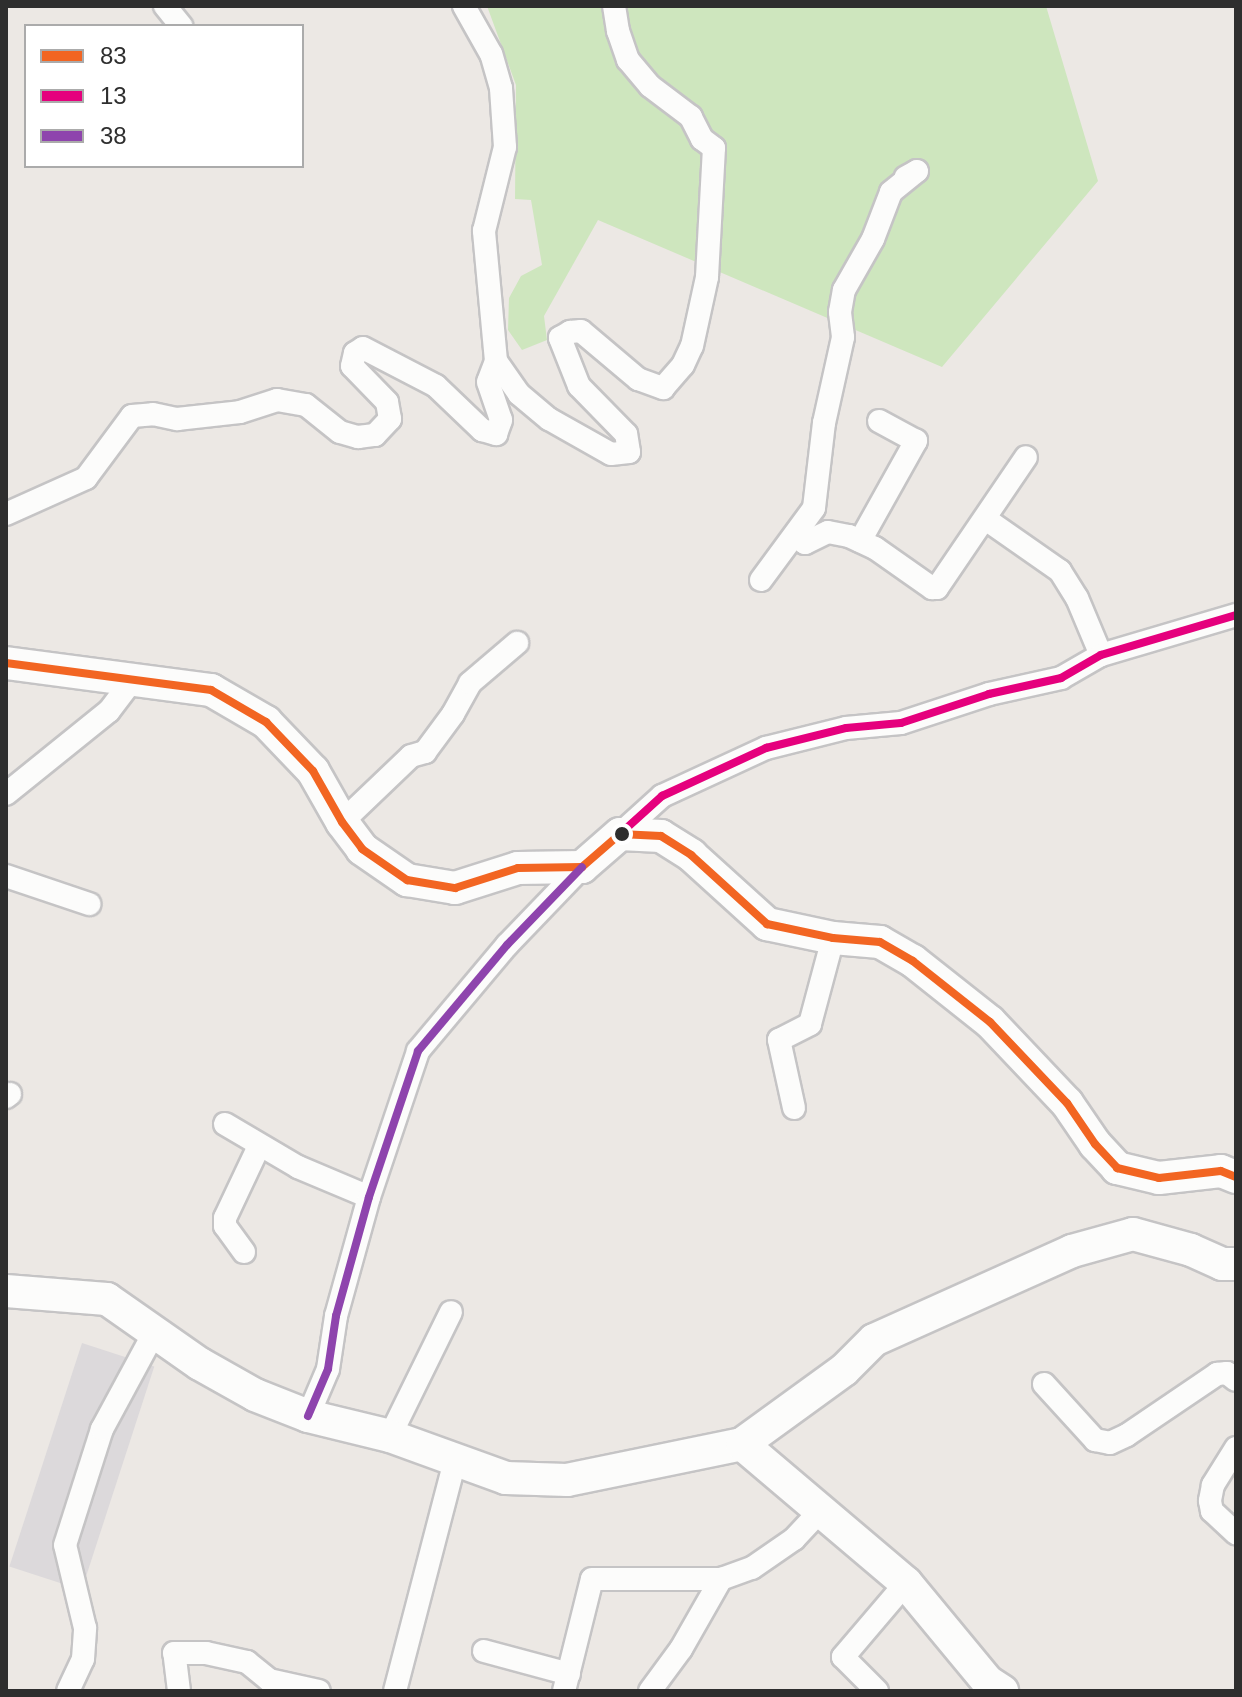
<!DOCTYPE html>
<html>
<head>
<meta charset="utf-8">
<style>
	body { margin:0 }
	#map { position:relative; width:1242px; height:1697px; overflow:hidden; background:#ece8e4; font-family:Arial,sans-serif }
	div>[style] { position:absolute }
	[style*='--x'] { left:calc(var(--x)*1px); top:calc(var(--y)*1px); width:calc(var(--w)*1px); rotate:calc(var(--a)*1deg) }
	.industrial>* { inset:0; background:#dcd9db; transform-origin:0 0 }
	.green>* { inset:0; background:#cee6be }
	.roads { filter:drop-shadow(2px 0 #c5c4c5) drop-shadow(-2px 0 #c5c4c5) drop-shadow(0 2px #c5c4c5) drop-shadow(0 -2px #c5c4c5) }
	.street>* { height:22px; margin:-11px; padding:0 11px; transform-origin:11px; border-radius:11px; background:#fcfcfb }
	.secondary>* { height:32px; margin:-16px; padding:0 16px; transform-origin:16px; border-radius:16px; background:#fcfcfb }
	.bus-1>* { height:8px; margin:-4px; padding:0 4px; transform-origin:4px; border-radius:4px; background:#f26522 }
	.bus-2>* { height:8px; margin:-4px; padding:0 4px; transform-origin:4px; border-radius:4px; background:#e5007d }
	.bus-3>* { height:8px; margin:-4px; padding:0 4px; transform-origin:4px; border-radius:4px; background:#8e44ad }
	.dots>* { width:22px; height:22px; translate:-50% -50%; box-sizing:border-box; border:4px solid #fff; border-radius:50% }
	span { translate:-50% -50%; white-space:nowrap; text-align:center; line-height:1.15; -webkit-text-stroke:6px #fff; paint-order:stroke }
	.frame { position:absolute; inset:0; border:8px solid #2e2e2e; pointer-events:none }
	.legend { position:absolute; left:24px; top:24px; width:280px; height:144px; box-sizing:border-box; background:#fff; border:2px solid #ababab; margin:0; padding:10px 14px; list-style:none; font-size:24px; color:#2e2e2e }
	.legend li { display:flex; align-items:center; gap:16px; height:40px }
	.legend b { width:40px; border:2px solid #ababab }
</style>
</head>
<body>
<div id="map">
	<div class="industrial">
		<div style="left:82px;top:1343px;width:76px;height:235px;rotate:18deg"></div>
	</div>
	<div class="green">
		<div style="clip-path:polygon(487px 6px,1046px 6px,1098px 181px,942px 367px,598px 220px,544px 316px,547px 340px,522px 350px,508px 330px,509px 298px,521px 276px,542px 265px,531px 200px,515px 199px,516px 85px)"></div>
	</div>
	<div class="roads">
		<div class="street">
			<div style="--x:165;--y:6;--w:26;--a:51"></div>
			<div style="--x:496;--y:361;--w:40;--a:55.1"></div>
			<div style="--x:519;--y:394;--w:39;--a:40"></div>
			<div style="--x:549;--y:419;--w:71;--a:29.4"></div>
			<div style="--x:611;--y:454;--w:18;--a:-6"></div>
			<div style="--x:629;--y:452;--w:18;--a:-99"></div>
			<div style="--x:626;--y:434;--w:67;--a:-134.4"></div>
			<div style="--x:579;--y:386;--w:52;--a:-111.6"></div>
			<div style="--x:560;--y:338;--w:12;--a:-31"></div>
			<div style="--x:570;--y:332;--w:11;--a:-5"></div>
			<div style="--x:581;--y:331;--w:75;--a:40.1"></div>
			<div style="--x:638;--y:379;--w:27;--a:20"></div>
			<div style="--x:663;--y:388;--w:30;--a:-49"></div>
			<div style="--x:683;--y:365;--w:21;--a:-65"></div>
			<div style="--x:692;--y:346;--w:71;--a:-77.7"></div>
			<div style="--x:707;--y:277;--w:129;--a:-86.9"></div>
			<div style="--x:714;--y:148;--w:15;--a:-143"></div>
			<div style="--x:702;--y:139;--w:25;--a:-117"></div>
			<div style="--x:691;--y:117;--w:51;--a:-142.9"></div>
			<div style="--x:650;--y:86;--w:34;--a:-130"></div>
			<div style="--x:628;--y:60;--w:31;--a:-109"></div>
			<div style="--x:618;--y:31;--w:25;--a:-99"></div>
			<div style="--x:6;--y:514;--w:88;--a:-24.2"></div>
			<div style="--x:86;--y:478;--w:77;--a:-53.4"></div>
			<div style="--x:132;--y:416;--w:21;--a:-5"></div>
			<div style="--x:153;--y:414;--w:25;--a:12"></div>
			<div style="--x:177;--y:419;--w:63;--a:-6.3"></div>
			<div style="--x:240;--y:412;--w:39;--a:-18"></div>
			<div style="--x:277;--y:400;--w:29;--a:10"></div>
			<div style="--x:306;--y:405;--w:43;--a:38.5"></div>
			<div style="--x:340;--y:432;--w:19;--a:16"></div>
			<div style="--x:358;--y:437;--w:17;--a:-7"></div>
			<div style="--x:375;--y:435;--w:22;--a:-47"></div>
			<div style="--x:390;--y:419;--w:17;--a:-100"></div>
			<div style="--x:387;--y:402;--w:50;--a:-134.2"></div>
			<div style="--x:352;--y:366;--w:13;--a:-77"></div>
			<div style="--x:355;--y:353;--w:9;--a:-32"></div>
			<div style="--x:363;--y:348;--w:82;--a:27.5"></div>
			<div style="--x:436;--y:386;--w:64;--a:43.7"></div>
			<div style="--x:482;--y:430;--w:15;--a:16"></div>
			<div style="--x:496;--y:434;--w:15;--a:-70"></div>
			<div style="--x:501;--y:420;--w:40;--a:-108.9"></div>
			<div style="--x:488;--y:382;--w:22;--a:-69"></div>
			<div style="--x:496;--y:361;--w:131;--a:-95.3"></div>
			<div style="--x:484;--y:231;--w:87;--a:-76"></div>
			<div style="--x:505;--y:147;--w:59;--a:-93.9"></div>
			<div style="--x:501;--y:88;--w:35;--a:-106"></div>
			<div style="--x:491;--y:54;--w:55;--a:-119.4"></div>
			<div style="--x:987;--y:520;--w:89;--a:34.9"></div>
			<div style="--x:1060;--y:571;--w:32;--a:58"></div>
			<div style="--x:1077;--y:598;--w:62;--a:67.2"></div>
			<div style="--x:796;--y:535;--w:12;--a:42"></div>
			<div style="--x:805;--y:543;--w:25;--a:-26"></div>
			<div style="--x:828;--y:532;--w:21;--a:11"></div>
			<div style="--x:849;--y:536;--w:29;--a:25"></div>
			<div style="--x:875;--y:548;--w:70;--a:35.1"></div>
			<div style="--x:932;--y:588;--w:5;--a:0"></div>
			<div style="--x:937;--y:588;--w:158;--a:-55.8"></div>
			<div style="--x:860;--y:541;--w:115;--a:-60.8"></div>
			<div style="--x:916;--y:441;--w:42;--a:-151.6"></div>
			<div style="--x:761;--y:580;--w:89;--a:-53.6"></div>
			<div style="--x:814;--y:508;--w:86;--a:-83.3"></div>
			<div style="--x:824;--y:423;--w:88;--a:-77.5"></div>
			<div style="--x:843;--y:337;--w:25;--a:-97"></div>
			<div style="--x:840;--y:312;--w:22;--a:-80"></div>
			<div style="--x:844;--y:290;--w:59;--a:-60.4"></div>
			<div style="--x:873;--y:239;--w:50;--a:-69"></div>
			<div style="--x:891;--y:192;--w:33;--a:-39"></div>
			<div style="--x:917;--y:171;--w:13;--a:151"></div>
			<div style="--x:6;--y:794;--w:132;--a:-38.9"></div>
			<div style="--x:109;--y:711;--w:40;--a:-53"></div>
			<div style="--x:342;--y:822;--w:95;--a:-43.7"></div>
			<div style="--x:411;--y:756;--w:15;--a:-16"></div>
			<div style="--x:425;--y:752;--w:47;--a:-53.6"></div>
			<div style="--x:453;--y:714;--w:35;--a:-61"></div>
			<div style="--x:470;--y:683;--w:62;--a:-40.4"></div>
			<div style="--x:620;--y:834;--w:57;--a:-42.1"></div>
			<div style="--x:662;--y:796;--w:115;--a:-24.8"></div>
			<div style="--x:766;--y:748;--w:82;--a:-14"></div>
			<div style="--x:846;--y:728;--w:55;--a:-5.2"></div>
			<div style="--x:901;--y:723;--w:93;--a:-18.2"></div>
			<div style="--x:989;--y:694;--w:74;--a:-12.5"></div>
			<div style="--x:1061;--y:678;--w:46;--a:-29.9"></div>
			<div style="--x:1101;--y:655;--w:141;--a:-16.5"></div>
			<div style="--x:6;--y:876;--w:88;--a:18.6"></div>
			<div style="--x:6;--y:1097;--w:5;--a:-37"></div>
			<div style="--x:794;--y:1108;--w:70;--a:-102.4"></div>
			<div style="--x:779;--y:1040;--w:35;--a:-27"></div>
			<div style="--x:810;--y:1024;--w:89;--a:-75"></div>
			<div style="--x:225;--y:1124;--w:85;--a:30.5"></div>
			<div style="--x:298;--y:1167;--w:77;--a:22.9"></div>
			<div style="--x:244;--y:1252;--w:32;--a:-126"></div>
			<div style="--x:225;--y:1226;--w:8;--a:-90"></div>
			<div style="--x:225;--y:1218;--w:80;--a:-64.7"></div>
			<div style="--x:1044;--y:1384;--w:76;--a:47.7"></div>
			<div style="--x:1095;--y:1440;--w:15;--a:11"></div>
			<div style="--x:1110;--y:1443;--w:19;--a:-25"></div>
			<div style="--x:1127;--y:1435;--w:109;--a:-34.1"></div>
			<div style="--x:1217;--y:1374;--w:10;--a:-6"></div>
			<div style="--x:1227;--y:1373;--w:11;--a:38"></div>
			<div style="--x:308;--y:1416;--w:51;--a:-66.9"></div>
			<div style="--x:328;--y:1369;--w:54;--a:-81.4"></div>
			<div style="--x:336;--y:1316;--w:123;--a:-74.5"></div>
			<div style="--x:369;--y:1197;--w:154;--a:-71.4"></div>
			<div style="--x:418;--y:1051;--w:138;--a:-50"></div>
			<div style="--x:507;--y:945;--w:108;--a:-46.1"></div>
			<div style="--x:390;--y:1436;--w:138;--a:-63.8"></div>
			<div style="--x:1236;--y:1448;--w:44;--a:121.9"></div>
			<div style="--x:1213;--y:1485;--w:16;--a:101"></div>
			<div style="--x:1210;--y:1501;--w:10;--a:79"></div>
			<div style="--x:1212;--y:1511;--w:33;--a:43"></div>
			<div style="--x:484;--y:1651;--w:88;--a:15.1"></div>
			<div style="--x:68;--y:1691;--w:35;--a:-65"></div>
			<div style="--x:83;--y:1659;--w:31;--a:-86"></div>
			<div style="--x:85;--y:1628;--w:85;--a:-103.5"></div>
			<div style="--x:65;--y:1545;--w:122;--a:-72.3"></div>
			<div style="--x:102;--y:1429;--w:109;--a:-61.6"></div>
			<div style="--x:179;--y:1691;--w:38;--a:-97"></div>
			<div style="--x:174;--y:1653;--w:32;--a:0"></div>
			<div style="--x:206;--y:1653;--w:42;--a:12.4"></div>
			<div style="--x:247;--y:1662;--w:28;--a:39"></div>
			<div style="--x:269;--y:1680;--w:51;--a:12.4"></div>
			<div style="--x:395;--y:1691;--w:238;--a:-75.4"></div>
			<div style="--x:564;--y:1691;--w:115;--a:-76"></div>
			<div style="--x:592;--y:1579;--w:129;--a:0"></div>
			<div style="--x:650;--y:1691;--w:52;--a:-53.6"></div>
			<div style="--x:681;--y:1649;--w:81;--a:-60.3"></div>
			<div style="--x:721;--y:1579;--w:33;--a:-20"></div>
			<div style="--x:752;--y:1568;--w:51;--a:-34.6"></div>
			<div style="--x:794;--y:1539;--w:38;--a:-47"></div>
			<div style="--x:877;--y:1691;--w:48;--a:-135"></div>
			<div style="--x:843;--y:1657;--w:97;--a:-49.6"></div>
		</div>
		<div class="secondary">
			<div style="--x:6;--y:663;--w:207;--a:7.5"></div>
			<div style="--x:211;--y:690;--w:64;--a:30.2"></div>
			<div style="--x:266;--y:722;--w:68;--a:46.2"></div>
			<div style="--x:313;--y:771;--w:59;--a:60.4"></div>
			<div style="--x:342;--y:822;--w:34;--a:53"></div>
			<div style="--x:362;--y:849;--w:55;--a:34.6"></div>
			<div style="--x:407;--y:880;--w:49;--a:9.5"></div>
			<div style="--x:455;--y:888;--w:66;--a:-17.6"></div>
			<div style="--x:518;--y:868;--w:64;--a:-0.9"></div>
			<div style="--x:582;--y:867;--w:50;--a:-41"></div>
			<div style="--x:620;--y:834;--w:41;--a:2.8"></div>
			<div style="--x:661;--y:836;--w:36;--a:32"></div>
			<div style="--x:691;--y:855;--w:103;--a:42.2"></div>
			<div style="--x:767;--y:924;--w:67;--a:12"></div>
			<div style="--x:833;--y:938;--w:47;--a:4.9"></div>
			<div style="--x:880;--y:942;--w:38;--a:30"></div>
			<div style="--x:913;--y:961;--w:98;--a:38.4"></div>
			<div style="--x:990;--y:1022;--w:112;--a:46.5"></div>
			<div style="--x:1067;--y:1103;--w:50;--a:55.7"></div>
			<div style="--x:1095;--y:1144;--w:33;--a:47"></div>
			<div style="--x:1117;--y:1168;--w:43;--a:13.4"></div>
			<div style="--x:1159;--y:1178;--w:62;--a:-6.4"></div>
			<div style="--x:1221;--y:1171;--w:16;--a:22"></div>
			<div style="--x:6;--y:1291;--w:101;--a:4.5"></div>
			<div style="--x:107;--y:1299;--w:113;--a:35"></div>
			<div style="--x:200;--y:1364;--w:63;--a:29.4"></div>
			<div style="--x:255;--y:1395;--w:57;--a:21.6"></div>
			<div style="--x:308;--y:1416;--w:84;--a:13.7"></div>
			<div style="--x:390;--y:1436;--w:123;--a:19.9"></div>
			<div style="--x:506;--y:1478;--w:61;--a:1.9"></div>
			<div style="--x:567;--y:1480;--w:179;--a:-11.6"></div>
			<div style="--x:742;--y:1444;--w:126;--a:-36"></div>
			<div style="--x:844;--y:1370;--w:42;--a:-45"></div>
			<div style="--x:874;--y:1340;--w:217;--a:-24.2"></div>
			<div style="--x:1072;--y:1251;--w:63;--a:-15.6"></div>
			<div style="--x:1133;--y:1234;--w:60;--a:15.4"></div>
			<div style="--x:1191;--y:1250;--w:34;--a:24"></div>
			<div style="--x:1222;--y:1264;--w:14;--a:0"></div>
			<div style="--x:742;--y:1444;--w:215;--a:40.3"></div>
			<div style="--x:906;--y:1583;--w:129;--a:50.4"></div>
			<div style="--x:988;--y:1682;--w:17;--a:33"></div>
		</div>
	</div>
	<div class="bus-1">
		<div style="--x:6;--y:663;--w:207;--a:7.5"></div>
		<div style="--x:211;--y:690;--w:64;--a:30.2"></div>
		<div style="--x:266;--y:722;--w:68;--a:46.2"></div>
		<div style="--x:313;--y:771;--w:59;--a:60.4"></div>
		<div style="--x:342;--y:822;--w:34;--a:53"></div>
		<div style="--x:362;--y:849;--w:55;--a:34.6"></div>
		<div style="--x:407;--y:880;--w:49;--a:9.5"></div>
		<div style="--x:455;--y:888;--w:66;--a:-17.6"></div>
		<div style="--x:518;--y:868;--w:64;--a:-0.9"></div>
		<div style="--x:582;--y:867;--w:50;--a:-41"></div>
		<div style="--x:620;--y:834;--w:41;--a:2.8"></div>
		<div style="--x:661;--y:836;--w:36;--a:32"></div>
		<div style="--x:691;--y:855;--w:103;--a:42.2"></div>
		<div style="--x:767;--y:924;--w:67;--a:12"></div>
		<div style="--x:833;--y:938;--w:47;--a:4.9"></div>
		<div style="--x:880;--y:942;--w:38;--a:30"></div>
		<div style="--x:913;--y:961;--w:98;--a:38.4"></div>
		<div style="--x:990;--y:1022;--w:112;--a:46.5"></div>
		<div style="--x:1067;--y:1103;--w:50;--a:55.7"></div>
		<div style="--x:1095;--y:1144;--w:33;--a:47"></div>
		<div style="--x:1117;--y:1168;--w:43;--a:13.4"></div>
		<div style="--x:1159;--y:1178;--w:62;--a:-6.4"></div>
		<div style="--x:1221;--y:1171;--w:16;--a:22"></div>
	</div>
	<div class="bus-2">
		<div style="--x:620;--y:834;--w:57;--a:-42.1"></div>
		<div style="--x:662;--y:796;--w:115;--a:-24.8"></div>
		<div style="--x:766;--y:748;--w:82;--a:-14"></div>
		<div style="--x:846;--y:728;--w:55;--a:-5.2"></div>
		<div style="--x:901;--y:723;--w:93;--a:-18.2"></div>
		<div style="--x:989;--y:694;--w:74;--a:-12.5"></div>
		<div style="--x:1061;--y:678;--w:46;--a:-29.9"></div>
		<div style="--x:1101;--y:655;--w:141;--a:-16.5"></div>
	</div>
	<div class="bus-3">
		<div style="--x:308;--y:1416;--w:51;--a:-66.9"></div>
		<div style="--x:328;--y:1369;--w:54;--a:-81.4"></div>
		<div style="--x:336;--y:1316;--w:123;--a:-74.5"></div>
		<div style="--x:369;--y:1197;--w:154;--a:-71.4"></div>
		<div style="--x:418;--y:1051;--w:138;--a:-50"></div>
		<div style="--x:507;--y:945;--w:108;--a:-46.1"></div>
	</div>
	<div class="dots">
		<div style="left:622px;top:834px;background:#2e2e2e"></div>
	</div>
	<div class="frame"></div>
	<ul class="legend">
	<li><b style="height:10px;background:#f26522"></b>83</li>
	<li><b style="height:10px;background:#e5007d"></b>13</li>
	<li><b style="height:10px;background:#8e44ad"></b>38</li>
	</ul>
</div>
</body>
</html>
